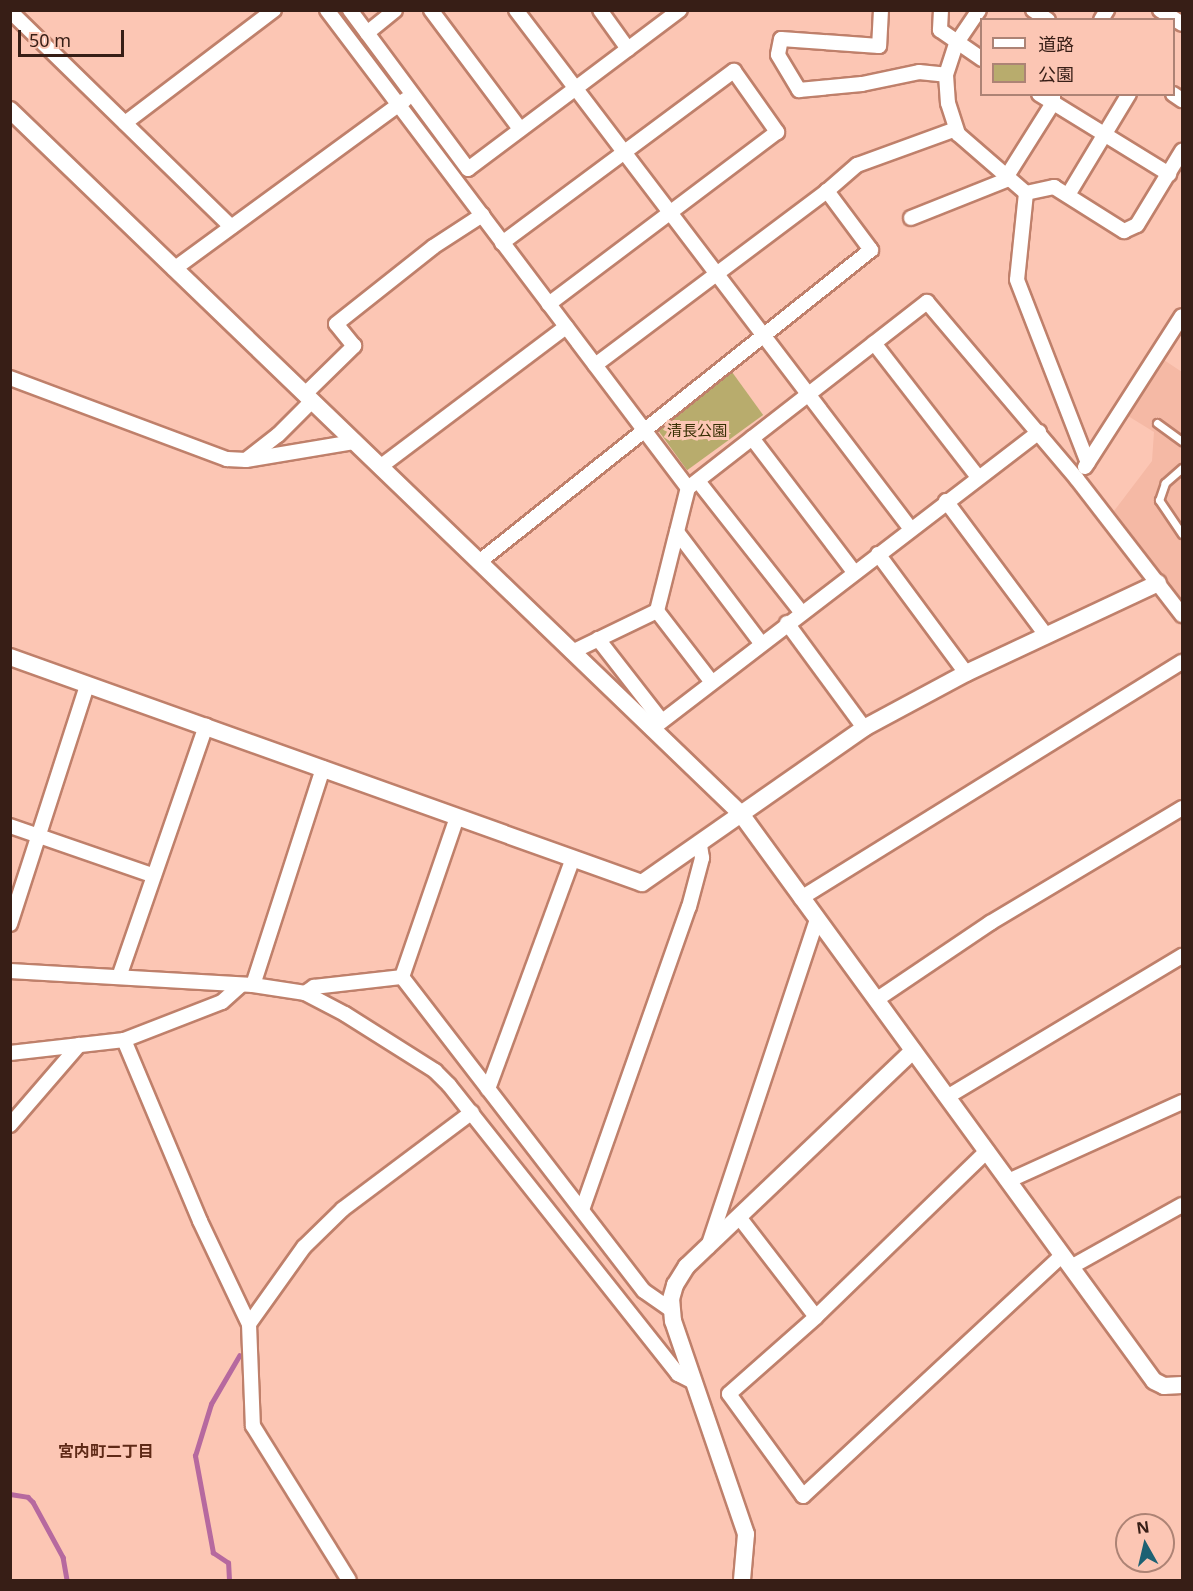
<!DOCTYPE html>
<html>
<head>
<meta charset="utf-8">
<style>
	body { margin:0 }
	#map { position:relative; width:1193px; height:1591px; overflow:hidden; background:#fcc6b4; font-family:"Noto Sans","Noto Sans JP",sans-serif }
	div>[style] { position:absolute }
	[style*='--x'] { left:calc(var(--x)*1px); top:calc(var(--y)*1px); width:calc(var(--w)*1px); rotate:calc(var(--a)*1deg) }
	.built>* { inset:0; background:#f5b9a5 }
	.green>* { inset:0; background:#b8ac6d; transform-origin:0 0 }
	.stream>* { height:4.5px; margin:-2.25px; padding:0 2.25px; transform-origin:2.25px; border-radius:2.25px; background:#b6699f }
	.roads { filter:drop-shadow(2px 0 #bf806b) drop-shadow(-2px 0 #bf806b) drop-shadow(0 2px #bf806b) drop-shadow(0 -2px #bf806b) }
	.service>* { height:7px; margin:-3.5px; padding:0 3.5px; transform-origin:3.5px; border-radius:3.5px; background:#fff }
	.minor>* { height:14px; margin:-7px; padding:0 7px; transform-origin:7px; border-radius:7px; background:#fff }
	.tertiary>* { height:16px; margin:-8px; padding:0 8px; transform-origin:8px; border-radius:8px; background:#fff }
	span { translate:-50% -50%; white-space:nowrap; text-align:center; line-height:1.15; -webkit-text-stroke:6px #fcc6b4; paint-order:stroke }
	.park-label { font-size:15px; color:#383005 }
	.neighbourhood-label { font-size:16px; color:#5e2916; font-weight:700 }
	.frame { position:absolute; inset:0; border:12px solid #371e16; pointer-events:none }
	.legend { position:absolute; left:980px; top:18px; width:195px; height:78px; box-sizing:border-box; background:#fcc6b4; border:2px solid #ad8375; margin:0; padding:8px 10px; list-style:none; font-size:18px; color:#371e16 }
	.legend li { display:flex; align-items:center; gap:12px; height:30px }
	.legend b { width:30px; border:2px solid #ad8375 }
	.north { position:absolute; left:1115px; top:1513px; width:60px; height:60px; box-sizing:border-box; background:#fcc6b4; border:2px solid #ad8375; border-radius:50%; rotate:352deg; font-size:16px; font-weight:700; line-height:24px; text-align:center; color:#371e16 }
	.north::after { content:''; display:block; margin:auto; width:21px; height:27px; background:#1d6173; clip-path:polygon(50% 0,100% 100%,50% 72%,0 100%) }
	.scale { position:absolute; left:18px; top:30px; width:106px; height:27px; box-sizing:border-box; border:3px solid #371e16; border-top:0; padding-left:8px; font-size:18px; line-height:21px; white-space:nowrap; color:#371e16; -webkit-text-stroke:4px #fcc6b4; paint-order:stroke }
</style>
</head>
<body>
<div id="map">
	<div class="built">
		<div style="clip-path:polygon(1164px 360px,1182px 372px,1182px 602px,1114px 511px,1152px 461px,1154px 432px,1128px 416px)"></div>
	</div>
	<div class="green">
		<div style="left:732px;top:372px;width:53px;height:94px;rotate:54deg"></div>
	</div>
	<div class="stream">
		<div style="--x:10;--y:1494;--w:18;--a:9"></div>
		<div style="--x:28;--y:1497;--w:7;--a:45"></div>
		<div style="--x:33;--y:1502;--w:63;--a:61.4"></div>
		<div style="--x:63;--y:1557;--w:23;--a:80"></div>
		<div style="--x:229;--y:1580;--w:17;--a:-93"></div>
		<div style="--x:228;--y:1563;--w:18;--a:-146"></div>
		<div style="--x:213;--y:1553;--w:99;--a:-100.5"></div>
		<div style="--x:195;--y:1456;--w:54;--a:-72.9"></div>
		<div style="--x:211;--y:1404;--w:56;--a:-59.7"></div>
	</div>
	<div class="roads">
		<div class="service">
			<div style="--x:1157;--y:423;--w:31;--a:36"></div>
			<div style="--x:1182;--y:468;--w:23;--a:139"></div>
			<div style="--x:1165;--y:483;--w:18;--a:109"></div>
			<div style="--x:1159;--y:500;--w:41;--a:55.9"></div>
		</div>
		<div class="minor">
			<div style="--x:327;--y:10;--w:599;--a:52.94"></div>
			<div style="--x:350;--y:10;--w:198;--a:53.4"></div>
			<div style="--x:468;--y:169;--w:265;--a:-36.9"></div>
			<div style="--x:431;--y:10;--w:149;--a:53.2"></div>
			<div style="--x:516;--y:10;--w:651;--a:52.74"></div>
			<div style="--x:600;--y:10;--w:48;--a:54.3"></div>
			<div style="--x:881;--y:10;--w:36;--a:93"></div>
			<div style="--x:879;--y:46;--w:98;--a:-175.9"></div>
			<div style="--x:781;--y:39;--w:16;--a:101"></div>
			<div style="--x:778;--y:55;--w:41;--a:59"></div>
			<div style="--x:799;--y:90;--w:63;--a:-5.4"></div>
			<div style="--x:862;--y:84;--w:58;--a:-11.9"></div>
			<div style="--x:919;--y:72;--w:27;--a:6"></div>
			<div style="--x:941;--y:10;--w:20;--a:93"></div>
			<div style="--x:940;--y:30;--w:51;--a:34.6"></div>
			<div style="--x:979;--y:10;--w:41;--a:124.1"></div>
			<div style="--x:956;--y:44;--w:33;--a:108"></div>
			<div style="--x:946;--y:75;--w:28;--a:86"></div>
			<div style="--x:948;--y:103;--w:33;--a:72"></div>
			<div style="--x:958;--y:134;--w:90;--a:40.9"></div>
			<div style="--x:1033;--y:10;--w:18;--a:34"></div>
			<div style="--x:1160;--y:10;--w:26;--a:32"></div>
			<div style="--x:10;--y:11;--w:309;--a:44.3"></div>
			<div style="--x:1101;--y:20;--w:12;--a:-59"></div>
			<div style="--x:367;--y:33;--w:36;--a:-39"></div>
			<div style="--x:1039;--y:94;--w:153;--a:31.6"></div>
			<div style="--x:1173;--y:94;--w:11;--a:34"></div>
			<div style="--x:125;--y:123;--w:187;--a:-37.2"></div>
			<div style="--x:1007;--y:176;--w:86;--a:-57.8"></div>
			<div style="--x:1053;--y:103;--w:7;--a:-90"></div>
			<div style="--x:827;--y:191;--w:40;--a:-41"></div>
			<div style="--x:857;--y:165;--w:105;--a:-20"></div>
			<div style="--x:1026;--y:193;--w:87;--a:95.9"></div>
			<div style="--x:1017;--y:280;--w:196;--a:68.8"></div>
			<div style="--x:1026;--y:193;--w:29;--a:-12"></div>
			<div style="--x:1054;--y:187;--w:83;--a:32.2"></div>
			<div style="--x:1124;--y:231;--w:14;--a:-25"></div>
			<div style="--x:1137;--y:225;--w:87;--a:-58.7"></div>
			<div style="--x:1068;--y:195;--w:118;--a:-58.9"></div>
			<div style="--x:911;--y:218;--w:105;--a:-21.7"></div>
			<div style="--x:502;--y:243;--w:289;--a:-36.6"></div>
			<div style="--x:734;--y:71;--w:75;--a:54.8"></div>
			<div style="--x:777;--y:132;--w:286;--a:143"></div>
			<div style="--x:174;--y:269;--w:286;--a:-36.2"></div>
			<div style="--x:874;--y:343;--w:170;--a:52.2"></div>
			<div style="--x:10;--y:378;--w:232;--a:20.5"></div>
			<div style="--x:227;--y:459;--w:19;--a:3"></div>
			<div style="--x:246;--y:460;--w:109;--a:-9.5"></div>
			<div style="--x:305;--y:394;--w:69;--a:-44.4"></div>
			<div style="--x:354;--y:346;--w:28;--a:-129"></div>
			<div style="--x:336;--y:324;--w:124;--a:-38.4"></div>
			<div style="--x:433;--y:247;--w:59;--a:-33.1"></div>
			<div style="--x:752;--y:438;--w:168;--a:52.7"></div>
			<div style="--x:247;--y:459;--w:39;--a:-38"></div>
			<div style="--x:278;--y:435;--w:48;--a:-45"></div>
			<div style="--x:380;--y:467;--w:233;--a:-37"></div>
			<div style="--x:1085;--y:467;--w:179;--a:-57.3"></div>
			<div style="--x:698;--y:481;--w:168;--a:51.8"></div>
			<div style="--x:946;--y:501;--w:167;--a:53.3"></div>
			<div style="--x:677;--y:532;--w:139;--a:52.9"></div>
			<div style="--x:878;--y:554;--w:148;--a:53.5"></div>
			<div style="--x:479;--y:562;--w:501;--a:-38.52"></div>
			<div style="--x:871;--y:250;--w:74;--a:-126.7"></div>
			<div style="--x:827;--y:191;--w:290;--a:143.1"></div>
			<div style="--x:657;--y:611;--w:88;--a:52.4"></div>
			<div style="--x:787;--y:623;--w:130;--a:53.7"></div>
			<div style="--x:598;--y:639;--w:103;--a:52.1"></div>
			<div style="--x:572;--y:652;--w:94;--a:-25.8"></div>
			<div style="--x:657;--y:611;--w:127;--a:-75.9"></div>
			<div style="--x:688;--y:488;--w:303;--a:-37.9"></div>
			<div style="--x:927;--y:302;--w:232;--a:49.7"></div>
			<div style="--x:1077;--y:479;--w:172;--a:52.3"></div>
			<div style="--x:652;--y:729;--w:488;--a:-37.5"></div>
			<div style="--x:10;--y:826;--w:152;--a:19.1"></div>
			<div style="--x:801;--y:898;--w:448;--a:-31.8"></div>
			<div style="--x:10;--y:924;--w:251;--a:-72.1"></div>
			<div style="--x:10;--y:971;--w:243;--a:3.3"></div>
			<div style="--x:253;--y:985;--w:53;--a:8.7"></div>
			<div style="--x:305;--y:993;--w:45;--a:27.7"></div>
			<div style="--x:345;--y:1014;--w:107;--a:32.3"></div>
			<div style="--x:435;--y:1071;--w:20;--a:45"></div>
			<div style="--x:449;--y:1085;--w:369;--a:51.6"></div>
			<div style="--x:678;--y:1374;--w:16;--a:27"></div>
			<div style="--x:119;--y:977;--w:266;--a:-70.9"></div>
			<div style="--x:402;--y:977;--w:396;--a:52.4"></div>
			<div style="--x:644;--y:1291;--w:32;--a:35"></div>
			<div style="--x:253;--y:985;--w:228;--a:-72.1"></div>
			<div style="--x:305;--y:993;--w:11;--a:-34"></div>
			<div style="--x:314;--y:987;--w:89;--a:-6.5"></div>
			<div style="--x:402;--y:977;--w:169;--a:-71"></div>
			<div style="--x:876;--y:1000;--w:138;--a:-34"></div>
			<div style="--x:990;--y:923;--w:224;--a:-30.9"></div>
			<div style="--x:124;--y:1040;--w:196;--a:67.2"></div>
			<div style="--x:200;--y:1221;--w:114;--a:64.6"></div>
			<div style="--x:249;--y:1324;--w:102;--a:87.8"></div>
			<div style="--x:253;--y:1426;--w:181;--a:58.1"></div>
			<div style="--x:10;--y:1053;--w:115;--a:-6.5"></div>
			<div style="--x:124;--y:1040;--w:105;--a:-21.2"></div>
			<div style="--x:222;--y:1002;--w:24;--a:-42"></div>
			<div style="--x:488;--y:1089;--w:246;--a:-69.8"></div>
			<div style="--x:947;--y:1097;--w:274;--a:-31"></div>
			<div style="--x:10;--y:1125;--w:106;--a:-49.2"></div>
			<div style="--x:987;--y:1151;--w:238;--a:135.9"></div>
			<div style="--x:816;--y:1317;--w:116;--a:138.5"></div>
			<div style="--x:729;--y:1394;--w:126;--a:54"></div>
			<div style="--x:803;--y:1496;--w:354;--a:-42.9"></div>
			<div style="--x:1008;--y:1181;--w:191;--a:-24.4"></div>
			<div style="--x:582;--y:1210;--w:321;--a:-70.6"></div>
			<div style="--x:689;--y:907;--w:51;--a:-75.1"></div>
			<div style="--x:702;--y:858;--w:13;--a:-99"></div>
			<div style="--x:739;--y:1217;--w:126;--a:52.4"></div>
			<div style="--x:708;--y:1247;--w:346;--a:-71.6"></div>
			<div style="--x:1071;--y:1267;--w:127;--a:-29.2"></div>
			<div style="--x:249;--y:1324;--w:95;--a:-54.5"></div>
			<div style="--x:304;--y:1247;--w:54;--a:-44.3"></div>
			<div style="--x:343;--y:1209;--w:161;--a:-36.9"></div>
		</div>
		<div class="tertiary">
			<div style="--x:10;--y:110;--w:1015;--a:43.92"></div>
			<div style="--x:741;--y:814;--w:701;--a:53.93"></div>
			<div style="--x:1154;--y:1381;--w:11;--a:27"></div>
			<div style="--x:1164;--y:1386;--w:18;--a:-3"></div>
			<div style="--x:10;--y:657;--w:671;--a:19.68"></div>
			<div style="--x:642;--y:883;--w:271;--a:-34.9"></div>
			<div style="--x:864;--y:728;--w:116;--a:-28.3"></div>
			<div style="--x:966;--y:673;--w:212;--a:-25.1"></div>
			<div style="--x:742;--y:1580;--w:46;--a:-85"></div>
			<div style="--x:746;--y:1534;--w:225;--a:-108.9"></div>
			<div style="--x:673;--y:1321;--w:22;--a:-95"></div>
			<div style="--x:671;--y:1299;--w:15;--a:-74"></div>
			<div style="--x:675;--y:1285;--w:22;--a:-58"></div>
			<div style="--x:687;--y:1266;--w:312;--a:-43.6"></div>
		</div>
	</div>
	<div class="park-label">
		<span style="left:697px;top:431px">清長公園</span>
	</div>
	<div class="neighbourhood-label">
		<span style="left:106px;top:1451px">宮内町二丁目</span>
	</div>
	<div class="frame"></div>
	<ul class="legend">
	<li><b style="height:8px;background:#fff"></b>道路</li>
	<li><b style="height:16px;background:#b8ac6d"></b>公園</li>
	</ul>
	<div class="north">N</div>
	<div class="scale">50 m</div>
</div>
</body>
</html>
